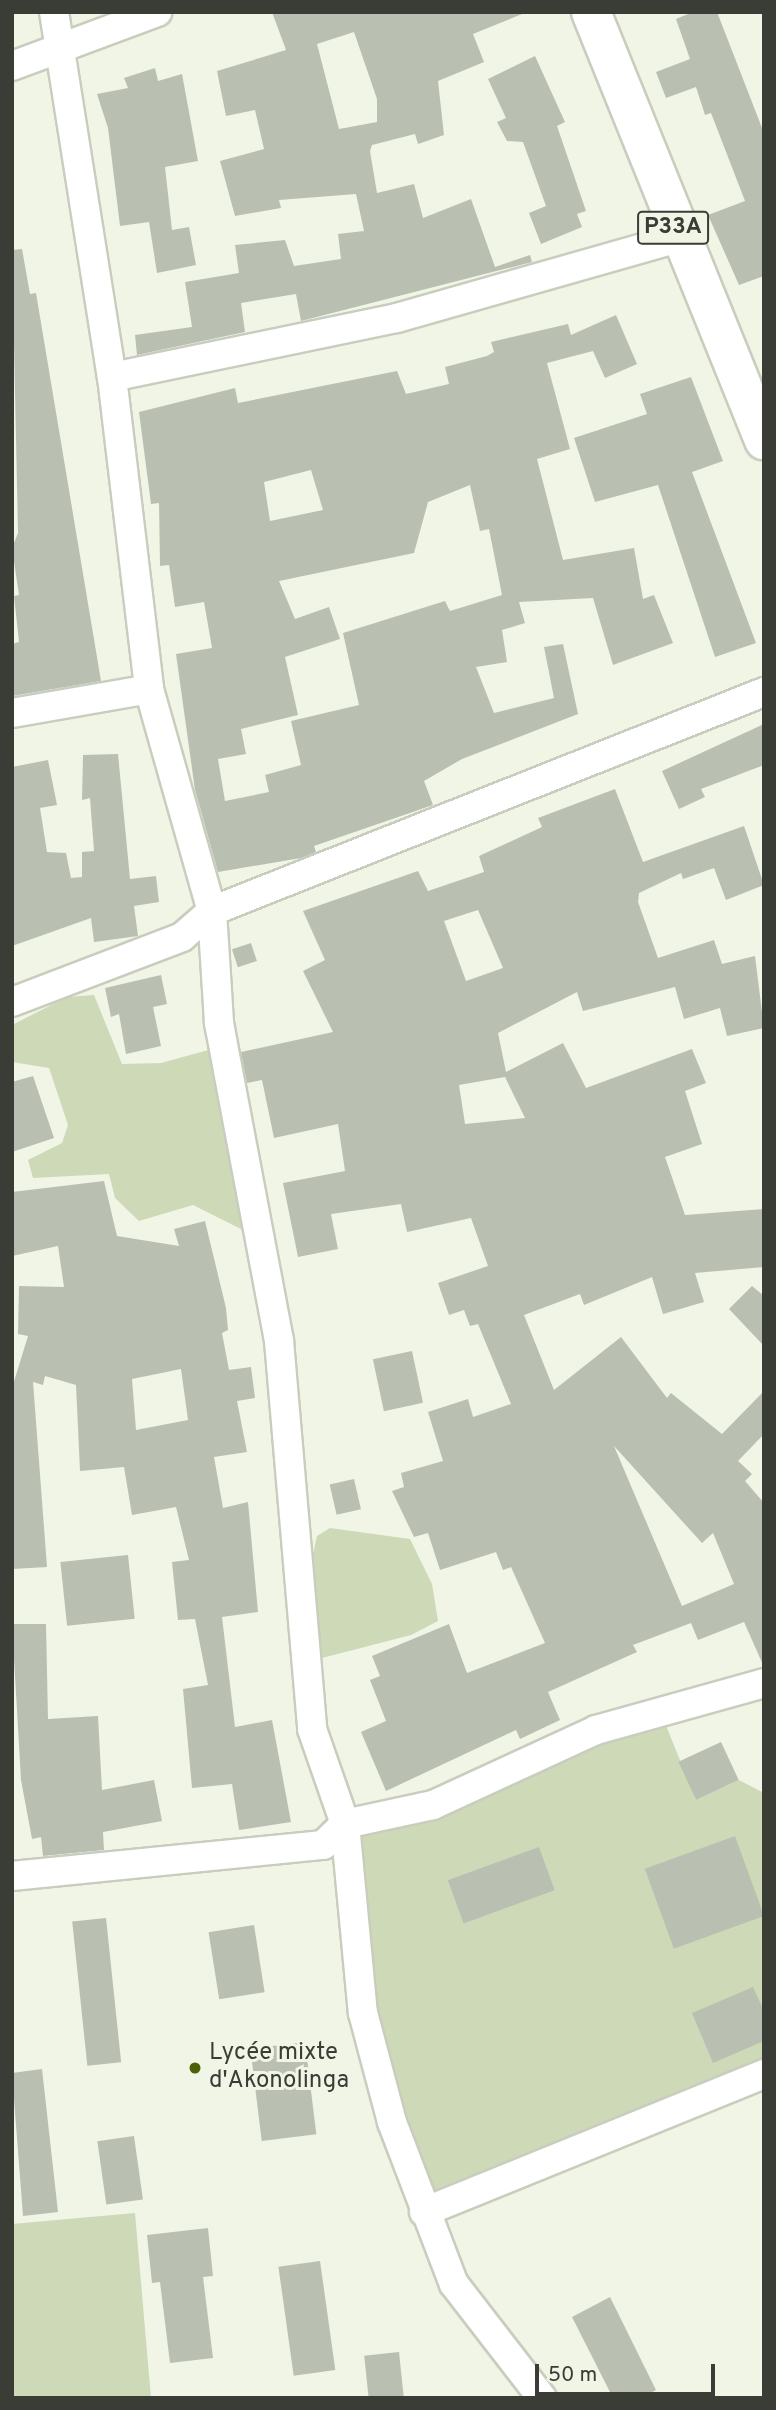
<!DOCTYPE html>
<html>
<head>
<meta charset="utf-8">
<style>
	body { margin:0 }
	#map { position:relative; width:776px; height:2410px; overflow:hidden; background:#f0f5e6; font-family:Overpass,sans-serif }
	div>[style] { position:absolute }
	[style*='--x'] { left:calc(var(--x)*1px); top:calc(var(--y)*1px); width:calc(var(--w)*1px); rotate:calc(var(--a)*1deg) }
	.green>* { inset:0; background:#ced9b8 }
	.building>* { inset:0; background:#bac0b1; transform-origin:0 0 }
	.roads { filter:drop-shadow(2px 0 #c8cdbe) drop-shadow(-2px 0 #c8cdbe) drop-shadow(0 2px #c8cdbe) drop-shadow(0 -2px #c8cdbe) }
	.street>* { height:28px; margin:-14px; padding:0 14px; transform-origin:14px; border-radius:14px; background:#fff }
	.primary>* { height:38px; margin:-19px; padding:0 19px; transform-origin:19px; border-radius:19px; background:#fff }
	.dots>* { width:19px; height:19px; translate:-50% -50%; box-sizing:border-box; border:4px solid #f0f5e6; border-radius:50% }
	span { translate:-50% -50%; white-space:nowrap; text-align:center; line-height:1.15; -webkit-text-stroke:6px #f0f5e6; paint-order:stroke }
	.shield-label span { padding:2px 5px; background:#f0f5e6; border:2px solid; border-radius:5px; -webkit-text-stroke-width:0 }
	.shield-label { font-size:23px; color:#3a3c36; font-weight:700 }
	.poi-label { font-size:24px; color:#3a3c36 }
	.left { translate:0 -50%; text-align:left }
	.frame { position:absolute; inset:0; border:14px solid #3a3c36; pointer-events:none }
	.scale { position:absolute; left:535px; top:2364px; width:180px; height:32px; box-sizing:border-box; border:4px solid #3a3c36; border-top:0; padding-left:9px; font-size:21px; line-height:24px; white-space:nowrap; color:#3a3c36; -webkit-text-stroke:5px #f0f5e6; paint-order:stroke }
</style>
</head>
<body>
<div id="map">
	<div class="green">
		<div style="clip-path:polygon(94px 995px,122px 1064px,161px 1063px,223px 1046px,257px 1237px,193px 1205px,139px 1221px,115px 1198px,109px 1174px,33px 1178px,28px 1160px,62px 1143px,68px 1125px,49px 1068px,12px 1062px,12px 1025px,67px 997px)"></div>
		<div style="clip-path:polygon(330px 1528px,410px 1539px,432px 1584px,438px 1621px,411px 1635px,322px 1658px,312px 1558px,317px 1536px)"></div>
		<div style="clip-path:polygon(661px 1713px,696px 1800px,739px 1780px,764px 1793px,764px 2074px,424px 2212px,392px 2122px,345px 1824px)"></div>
		<div style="clip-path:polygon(135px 2213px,151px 2398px,12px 2398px,12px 2224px)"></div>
	</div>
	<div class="building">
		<div style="clip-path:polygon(evenodd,272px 12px,527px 12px,473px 34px,484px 62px,438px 81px,444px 135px,418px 144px,415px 134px,372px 145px,370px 151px,377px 193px,414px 184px,423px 218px,471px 199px,495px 267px,530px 255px,532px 262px,301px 321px,296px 294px,241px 303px,245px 332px,137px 355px,135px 335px,192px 327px,185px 282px,239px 273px,235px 245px,285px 240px,294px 266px,341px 259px,338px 234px,364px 231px,356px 194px,279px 200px,281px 208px,235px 216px,220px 161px,264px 149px,255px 110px,226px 116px,217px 71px,286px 50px,272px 12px,354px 32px,377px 99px,377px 122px,339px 129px,317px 44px,354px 32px)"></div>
		<div style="clip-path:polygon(693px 12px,717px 12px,764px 133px,764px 276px,739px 285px,708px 215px,745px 201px,711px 113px,705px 115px,696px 87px,666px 98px,656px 72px,690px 59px,676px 19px)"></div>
		<div style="clip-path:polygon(535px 56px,565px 122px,557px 126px,586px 211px,577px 214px,582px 227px,541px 244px,529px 213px,546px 206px,523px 142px,507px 141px,497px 122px,506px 118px,488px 79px)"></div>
		<div style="clip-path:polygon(155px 68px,158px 81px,182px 74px,198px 161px,165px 167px,172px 230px,189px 227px,196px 265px,157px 273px,149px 222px,120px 226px,108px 128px,97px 94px,128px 88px,124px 78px)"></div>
		<div style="clip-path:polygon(22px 249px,30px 294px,36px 293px,101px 681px,12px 696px,12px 644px,19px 642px,14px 596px,19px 595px,12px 548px,18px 533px,12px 250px)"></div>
		<div style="clip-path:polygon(evenodd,616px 315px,637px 364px,605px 378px,593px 351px,547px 363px,570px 449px,537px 459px,563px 560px,634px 548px,643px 599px,654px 595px,673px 643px,613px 665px,593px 598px,519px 602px,525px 623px,502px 630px,507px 662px,476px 667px,494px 713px,554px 698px,544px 647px,563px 644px,578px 714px,462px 759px,424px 781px,433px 805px,314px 846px,316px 852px,301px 858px,218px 872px,195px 790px,176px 654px,212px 648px,204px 602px,175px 607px,169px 565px,160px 566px,159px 503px,151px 504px,139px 412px,235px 388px,238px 403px,397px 371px,406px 394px,449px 384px,445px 367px,487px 356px,494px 352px,491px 342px,568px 324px,571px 335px,616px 315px,311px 470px,323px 510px,270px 521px,264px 482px,311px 470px,616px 315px,470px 485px,480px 531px,489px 529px,502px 595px,450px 611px,445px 601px,343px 633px,359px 705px,291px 721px,301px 765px,265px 775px,269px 792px,225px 801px,218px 759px,246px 754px,241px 729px,298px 715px,285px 657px,340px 639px,329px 607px,295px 619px,279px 581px,414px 553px,428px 502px,470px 485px)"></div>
		<div style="clip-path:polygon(691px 377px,723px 461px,692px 472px,756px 643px,715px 657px,658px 485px,595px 502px,574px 438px,647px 414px,640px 394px)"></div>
		<div style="clip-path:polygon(764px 724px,764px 765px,701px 789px,705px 797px,679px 809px,662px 771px)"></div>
		<div style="clip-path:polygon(118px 754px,130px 879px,156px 876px,159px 902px,134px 906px,138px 936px,94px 942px,91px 918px,12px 946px,12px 767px,48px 760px,57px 805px,40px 808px,47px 852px,66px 853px,71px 878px,82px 877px,82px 852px,94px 851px,90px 798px,82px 800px,83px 755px)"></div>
		<div style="clip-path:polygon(evenodd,615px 789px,643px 862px,744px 826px,764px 885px,726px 900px,714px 868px,683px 879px,681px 873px,639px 893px,638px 902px,658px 958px,714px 940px,722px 964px,755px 956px,764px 1028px,727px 1036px,720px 1008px,684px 1019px,675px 987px,583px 1011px,577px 992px,498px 1033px,506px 1072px,563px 1043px,586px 1088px,692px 1049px,706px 1083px,685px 1091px,702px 1144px,665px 1157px,685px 1215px,764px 1209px,764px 1267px,695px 1273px,704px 1302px,663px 1314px,652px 1277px,584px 1305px,580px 1294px,524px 1315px,554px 1390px,621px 1337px,667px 1398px,671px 1393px,722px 1434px,764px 1391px,764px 1434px,738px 1461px,752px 1474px,745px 1481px,764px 1503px,764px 1667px,744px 1622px,698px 1640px,691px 1623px,633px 1645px,637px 1652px,548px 1692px,560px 1720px,520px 1739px,516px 1730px,386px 1791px,361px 1732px,386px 1721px,370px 1680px,380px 1676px,372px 1656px,449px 1624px,467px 1673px,545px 1643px,511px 1567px,503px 1570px,496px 1552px,440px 1570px,428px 1533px,414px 1537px,392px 1491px,404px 1487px,401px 1473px,443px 1461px,428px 1412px,468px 1399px,473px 1417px,511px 1404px,478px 1324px,470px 1326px,464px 1310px,449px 1315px,438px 1283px,488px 1266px,471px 1218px,407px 1232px,401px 1204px,331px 1214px,338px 1249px,298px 1257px,283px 1183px,345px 1171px,338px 1124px,274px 1138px,262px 1080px,247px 1083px,241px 1052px,333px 1032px,303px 971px,325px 960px,303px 911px,418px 871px,428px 891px,484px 872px,479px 856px,542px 827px,538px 818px,615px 789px,478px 910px,503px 968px,466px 981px,444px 921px,478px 910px,615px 789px,505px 1077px,525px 1118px,465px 1124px,459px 1085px,505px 1077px,615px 789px,614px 1446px,702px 1543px,713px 1533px,734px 1584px,682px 1606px,614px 1446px)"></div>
		<div style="left:251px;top:943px;width:19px;height:20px;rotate:72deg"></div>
		<div style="clip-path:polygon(161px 975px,167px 1004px,153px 1007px,161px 1046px,126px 1054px,119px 1014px,111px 1017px,105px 988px)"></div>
		<div style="clip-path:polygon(33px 1076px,54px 1138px,12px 1152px,12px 1082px)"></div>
		<div style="clip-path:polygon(evenodd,104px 1181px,117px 1236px,179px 1246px,174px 1229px,205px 1221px,226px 1308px,228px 1330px,222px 1333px,229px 1370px,251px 1367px,255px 1398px,237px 1401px,247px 1452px,214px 1457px,223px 1508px,248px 1502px,258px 1612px,222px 1617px,235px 1727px,272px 1720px,291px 1822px,239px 1830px,232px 1784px,192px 1788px,183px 1689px,208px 1685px,195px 1619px,178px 1620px,172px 1562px,189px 1560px,176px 1507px,132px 1515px,124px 1467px,80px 1471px,76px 1385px,45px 1376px,43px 1385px,33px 1382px,47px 1567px,12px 1569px,12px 1388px,28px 1336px,18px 1334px,19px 1286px,64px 1287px,58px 1246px,12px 1256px,12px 1192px,104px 1181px,181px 1369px,188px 1420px,136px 1430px,132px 1379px,181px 1369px)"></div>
		<div style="clip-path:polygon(752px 1286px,764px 1296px,764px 1346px,729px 1309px)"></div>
		<div style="left:412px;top:1351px;width:53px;height:40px;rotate:78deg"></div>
		<div style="left:354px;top:1479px;width:31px;height:25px;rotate:77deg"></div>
		<div style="left:128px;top:1555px;width:64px;height:68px;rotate:84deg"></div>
		<div style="clip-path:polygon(12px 1624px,46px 1624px,48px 1719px,98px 1716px,102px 1790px,154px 1780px,162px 1821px,103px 1832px,104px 1850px,43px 1856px,41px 1837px,32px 1839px,21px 1780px)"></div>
		<div style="left:721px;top:1742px;width:42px;height:47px;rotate:65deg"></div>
		<div style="left:735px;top:1836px;width:85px;height:96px;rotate:70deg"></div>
		<div style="left:539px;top:1847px;width:46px;height:97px;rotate:70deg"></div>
		<div style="left:106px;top:1918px;width:145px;height:34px;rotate:84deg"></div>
		<div style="left:254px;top:1925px;width:68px;height:46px;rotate:81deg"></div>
		<div style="clip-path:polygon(753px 1987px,764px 2011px,764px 2041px,713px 2063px,692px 2013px)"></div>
		<div style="left:305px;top:2042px;width:93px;height:55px;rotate:83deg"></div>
		<div style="clip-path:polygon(42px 2069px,58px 2212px,23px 2216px,12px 2073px)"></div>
		<div style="left:134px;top:2136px;width:64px;height:37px;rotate:82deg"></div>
		<div style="clip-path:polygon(208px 2228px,213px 2276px,203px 2277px,213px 2358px,170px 2363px,160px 2282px,152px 2283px,147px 2235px)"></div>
		<div style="left:320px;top:2261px;width:110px;height:42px;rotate:82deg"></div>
		<div style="clip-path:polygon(610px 2297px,656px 2390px,641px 2398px,613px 2398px,572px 2317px)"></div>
		<div style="left:399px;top:2352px;width:46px;height:35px;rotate:84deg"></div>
	</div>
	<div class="roads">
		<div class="street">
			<div style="--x:54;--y:12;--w:370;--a:81"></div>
			<div style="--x:112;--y:377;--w:314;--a:83.2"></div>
			<div style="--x:149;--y:689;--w:231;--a:74.2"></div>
			<div style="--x:212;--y:911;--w:112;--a:86.4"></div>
			<div style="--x:219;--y:1023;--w:324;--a:79.3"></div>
			<div style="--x:279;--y:1341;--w:389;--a:85.1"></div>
			<div style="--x:312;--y:1729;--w:101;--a:70.8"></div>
			<div style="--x:345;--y:1824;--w:190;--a:84.6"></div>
			<div style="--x:363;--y:2013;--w:113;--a:75.1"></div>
			<div style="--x:392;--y:2122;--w:173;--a:69.1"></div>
			<div style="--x:454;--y:2284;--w:144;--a:52.3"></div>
			<div style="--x:12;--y:66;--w:155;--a:-20.4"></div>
			<div style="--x:112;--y:377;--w:291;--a:-11.7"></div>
			<div style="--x:397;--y:318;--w:291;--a:-15.9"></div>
			<div style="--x:12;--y:713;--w:139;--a:-9.9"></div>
			<div style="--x:12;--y:1002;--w:182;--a:-20.9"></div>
			<div style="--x:182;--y:937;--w:40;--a:-41"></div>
			<div style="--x:212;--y:911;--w:594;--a:-21.64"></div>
			<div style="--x:12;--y:1876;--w:313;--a:-5.7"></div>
			<div style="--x:323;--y:1845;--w:30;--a:-44"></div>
			<div style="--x:345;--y:1824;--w:90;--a:-12.2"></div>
			<div style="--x:433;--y:1805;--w:179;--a:-24.7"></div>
			<div style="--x:596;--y:1730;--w:174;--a:-15.6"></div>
			<div style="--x:424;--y:2212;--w:367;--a:-22.1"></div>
		</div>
		<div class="primary">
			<div style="--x:591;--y:12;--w:462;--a:68"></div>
		</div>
	</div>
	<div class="dots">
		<div style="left:195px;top:2068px;background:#4c6008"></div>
	</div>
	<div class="shield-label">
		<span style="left:673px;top:228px">P33A</span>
	</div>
	<div class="poi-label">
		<span class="left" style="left:209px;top:2068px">Lycée mixte<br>d'Akonolinga</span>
	</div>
	<div class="frame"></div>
	<div class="scale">50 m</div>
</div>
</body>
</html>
